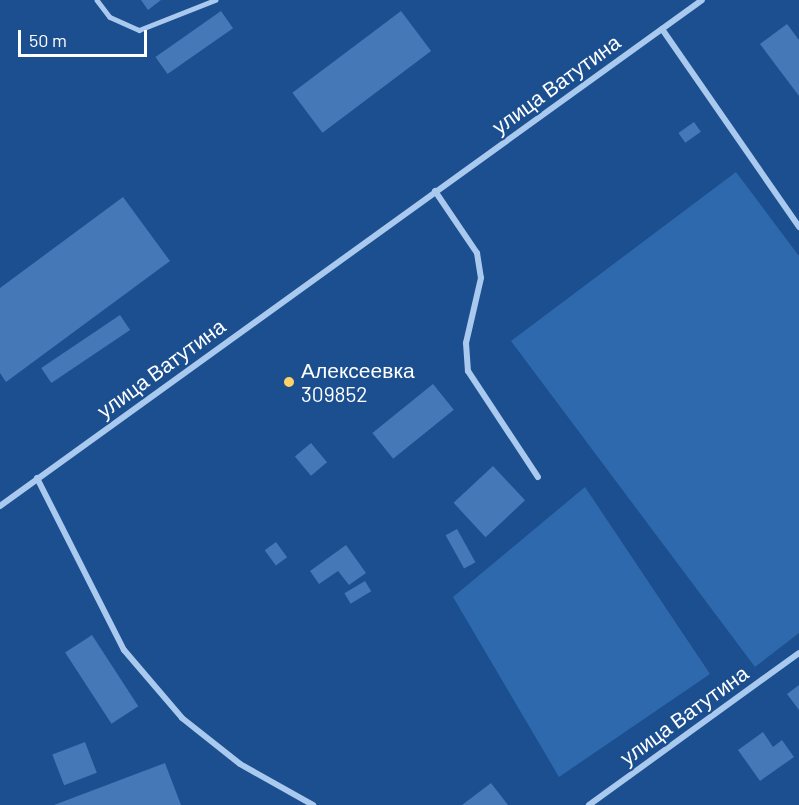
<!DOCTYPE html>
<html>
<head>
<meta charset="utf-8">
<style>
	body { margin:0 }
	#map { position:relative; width:799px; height:805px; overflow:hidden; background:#1b4f8f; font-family:Barlow,sans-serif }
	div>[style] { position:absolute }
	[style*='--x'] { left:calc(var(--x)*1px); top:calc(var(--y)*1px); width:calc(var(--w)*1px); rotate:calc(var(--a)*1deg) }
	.green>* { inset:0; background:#2e69ad }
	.building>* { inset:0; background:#4478b7; transform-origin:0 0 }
	.lane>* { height:4.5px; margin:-2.25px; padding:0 2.25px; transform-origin:2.25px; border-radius:2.25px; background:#a9c9ee }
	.street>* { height:6px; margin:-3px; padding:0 3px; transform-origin:3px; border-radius:3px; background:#a9c9ee }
	.dots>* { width:16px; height:16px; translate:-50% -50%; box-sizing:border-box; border:3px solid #1b4f8f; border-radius:50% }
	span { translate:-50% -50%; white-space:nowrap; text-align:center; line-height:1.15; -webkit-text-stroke:4.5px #1b4f8f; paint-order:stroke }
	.street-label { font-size:21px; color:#fff }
	.poi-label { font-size:21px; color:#fff }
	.left { translate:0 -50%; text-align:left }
	.scale { position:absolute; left:18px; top:30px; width:129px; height:27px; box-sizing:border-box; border:3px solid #fff; border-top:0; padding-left:8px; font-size:18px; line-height:21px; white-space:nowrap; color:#fff; -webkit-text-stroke:4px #1b4f8f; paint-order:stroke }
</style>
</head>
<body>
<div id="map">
	<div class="green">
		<div style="clip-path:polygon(736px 172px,799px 256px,799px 633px,755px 667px,511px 341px)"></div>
		<div style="clip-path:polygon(585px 487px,710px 674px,559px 777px,453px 597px)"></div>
	</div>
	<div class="building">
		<div style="clip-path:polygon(141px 0,161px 0,148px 10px)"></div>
		<div style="left:221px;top:11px;width:21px;height:80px;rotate:55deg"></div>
		<div style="left:401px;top:11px;width:50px;height:136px;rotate:53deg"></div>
		<div style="clip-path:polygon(787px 24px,799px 40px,799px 96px,760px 44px)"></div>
		<div style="left:694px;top:122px;width:12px;height:19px;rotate:55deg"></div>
		<div style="clip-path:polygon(123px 197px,170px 261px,6px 382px,0 373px,0 288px)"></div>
		<div style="left:120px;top:315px;width:18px;height:95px;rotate:56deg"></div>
		<div style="left:433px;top:384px;width:33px;height:78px;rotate:51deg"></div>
		<div style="left:311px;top:443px;width:25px;height:21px;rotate:50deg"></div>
		<div style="left:493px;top:466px;width:47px;height:54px;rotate:47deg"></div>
		<div style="left:457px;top:529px;width:38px;height:13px;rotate:61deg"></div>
		<div style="left:276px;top:542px;width:19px;height:14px;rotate:54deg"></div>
		<div style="clip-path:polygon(346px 545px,366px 573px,349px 585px,338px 571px,319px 584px,310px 571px)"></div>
		<div style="left:365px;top:581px;width:12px;height:24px;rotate:59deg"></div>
		<div style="left:92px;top:635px;width:85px;height:32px;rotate:57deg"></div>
		<div style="clip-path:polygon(799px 685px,799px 710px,787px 694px)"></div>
		<div style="clip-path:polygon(763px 732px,773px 747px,782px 740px,794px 757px,760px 781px,738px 750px)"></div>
		<div style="left:85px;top:742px;width:33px;height:35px;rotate:69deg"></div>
		<div style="clip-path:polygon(165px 763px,181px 805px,54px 805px)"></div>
		<div style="clip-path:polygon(491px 783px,508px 805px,462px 805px)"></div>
	</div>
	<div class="lane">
		<div style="--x:97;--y:0;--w:21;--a:53"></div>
		<div style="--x:110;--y:17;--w:32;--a:24"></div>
		<div style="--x:139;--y:30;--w:82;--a:-21.5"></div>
	</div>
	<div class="street">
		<div style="--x:662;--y:29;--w:241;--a:55.3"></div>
		<div style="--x:435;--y:191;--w:75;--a:55.9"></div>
		<div style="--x:477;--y:253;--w:25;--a:81"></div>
		<div style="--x:481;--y:278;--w:67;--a:103"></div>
		<div style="--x:466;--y:343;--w:28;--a:86"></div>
		<div style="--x:468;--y:371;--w:127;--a:56.6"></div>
		<div style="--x:37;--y:478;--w:193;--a:63.2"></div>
		<div style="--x:124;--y:650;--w:89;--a:49.5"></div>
		<div style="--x:182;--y:718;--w:74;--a:38.4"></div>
		<div style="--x:240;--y:764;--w:84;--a:29.3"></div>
		<div style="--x:0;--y:506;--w:865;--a:-35.78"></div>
		<div style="--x:589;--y:805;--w:259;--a:-35.9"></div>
	</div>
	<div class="dots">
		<div style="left:289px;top:382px;background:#ffd166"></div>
	</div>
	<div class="street-label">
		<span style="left:556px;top:84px;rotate:-36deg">улица Ватутина</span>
		<span style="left:161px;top:368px;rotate:-36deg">улица Ватутина</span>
		<span style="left:684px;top:715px;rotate:-36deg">улица Ватутина</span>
	</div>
	<div class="poi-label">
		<span class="left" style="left:301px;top:382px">Алексеевка<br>309852</span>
	</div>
	<div class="scale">50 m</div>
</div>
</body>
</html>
